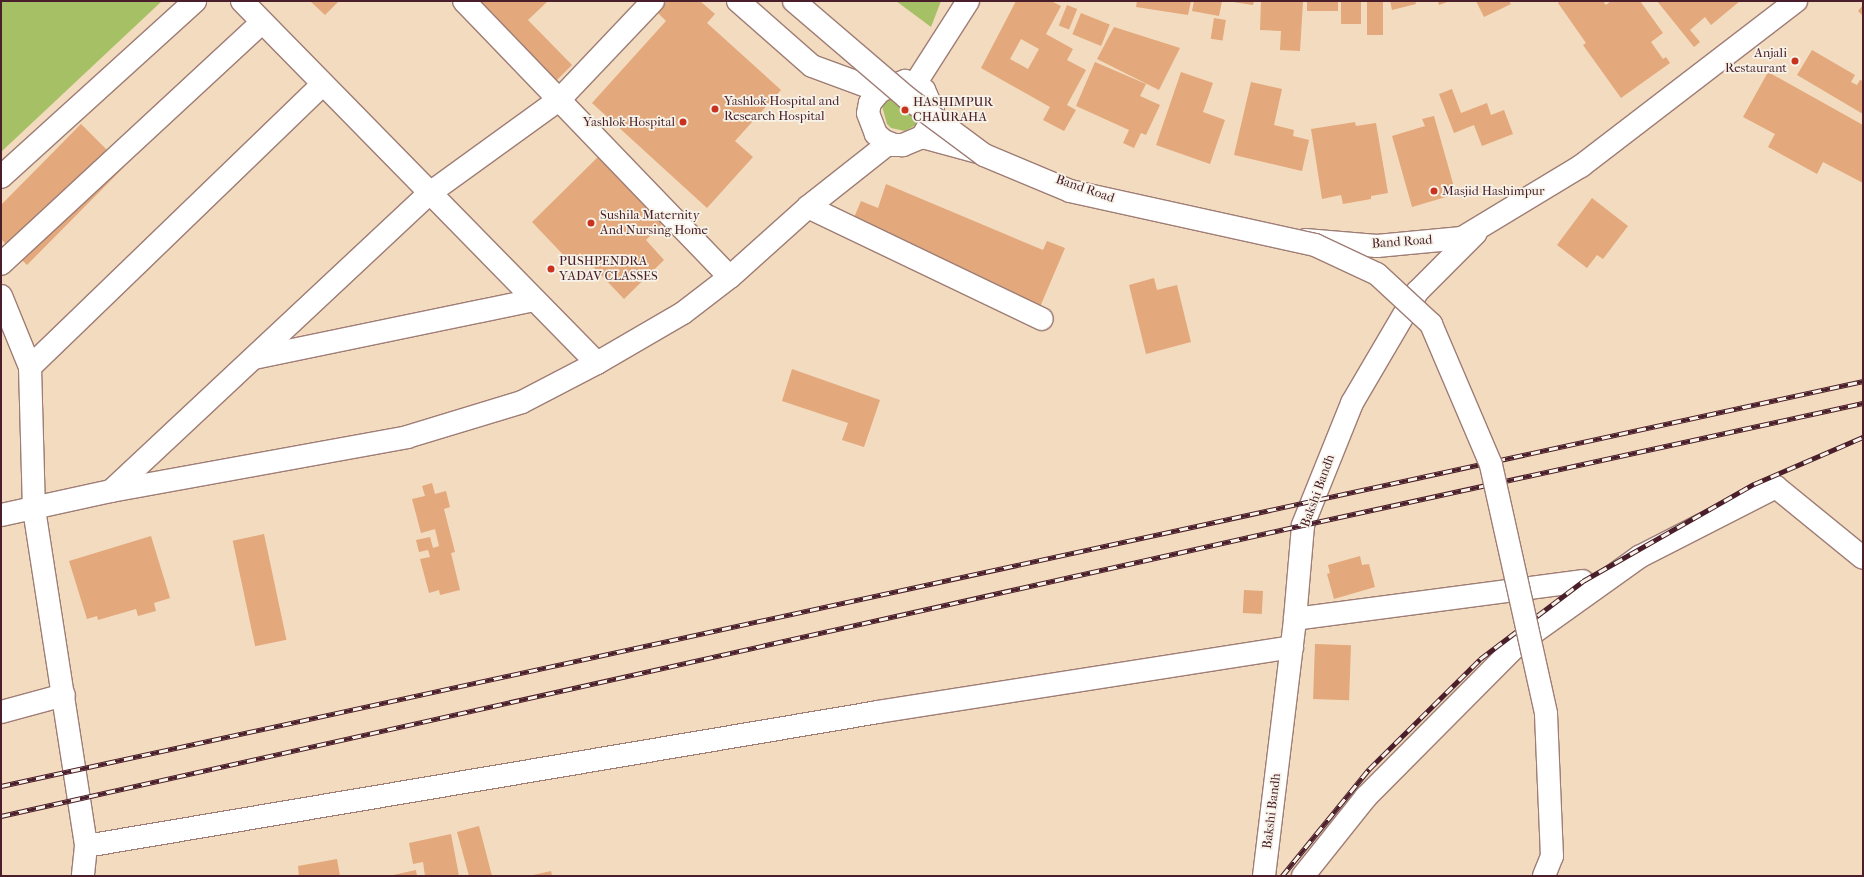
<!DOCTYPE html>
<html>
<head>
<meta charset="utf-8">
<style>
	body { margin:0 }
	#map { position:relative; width:1864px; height:877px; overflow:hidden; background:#f3dbbf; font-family:"IM FELL French Canon",serif }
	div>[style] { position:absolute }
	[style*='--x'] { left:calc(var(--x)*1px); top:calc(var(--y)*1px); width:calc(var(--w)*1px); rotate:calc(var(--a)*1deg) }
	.green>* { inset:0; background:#a6c066 }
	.building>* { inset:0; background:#e3a87b; transform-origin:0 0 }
	.roads { filter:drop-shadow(1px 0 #9e7d75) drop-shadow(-1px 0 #9e7d75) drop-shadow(0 1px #9e7d75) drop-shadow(0 -1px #9e7d75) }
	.minor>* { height:22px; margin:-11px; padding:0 11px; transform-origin:11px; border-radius:11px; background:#fff }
	.tertiary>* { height:22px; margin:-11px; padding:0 11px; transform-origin:11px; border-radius:11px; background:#fff }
	.secondary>* { height:22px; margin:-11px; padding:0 11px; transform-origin:11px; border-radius:11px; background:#fff }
	.rail>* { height:4.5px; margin-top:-2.25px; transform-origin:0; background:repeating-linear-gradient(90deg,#f7f3e8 0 9px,#4a1f2b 0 18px); box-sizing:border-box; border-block:1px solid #4a1f2b }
	.bridges { filter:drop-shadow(1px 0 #9e7d75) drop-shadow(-1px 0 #9e7d75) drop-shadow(0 1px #9e7d75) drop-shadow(0 -1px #9e7d75) }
	.secondary-bridge>* { height:22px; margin:-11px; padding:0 11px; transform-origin:11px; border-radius:11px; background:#fff }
	.dots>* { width:11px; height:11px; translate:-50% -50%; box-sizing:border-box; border:2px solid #f7f3e8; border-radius:50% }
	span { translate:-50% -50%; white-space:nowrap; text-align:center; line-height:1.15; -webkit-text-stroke:3.5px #f7f3e8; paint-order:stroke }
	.poi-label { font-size:13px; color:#4a1f2b }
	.right { translate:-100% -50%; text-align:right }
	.left { translate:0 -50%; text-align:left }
	.street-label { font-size:13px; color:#4a1f2b }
	.frame { position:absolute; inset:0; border:2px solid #4a1f2b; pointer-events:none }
</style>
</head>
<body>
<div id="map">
	<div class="green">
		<div style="clip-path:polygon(1px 1px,162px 1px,1px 152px)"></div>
		<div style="clip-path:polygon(896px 1px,941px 1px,931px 27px)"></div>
		<div style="clip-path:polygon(889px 96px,920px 118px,916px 125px,905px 131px,891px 128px,887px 124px,882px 106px)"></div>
	</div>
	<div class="building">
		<div style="clip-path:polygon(310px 1px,339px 1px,325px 15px)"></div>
		<div style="clip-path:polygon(476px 1px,548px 1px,528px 20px,572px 65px,556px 81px)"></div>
		<div style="clip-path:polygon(667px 1px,700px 1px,715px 14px,707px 23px,781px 90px,735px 141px,753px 157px,707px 208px,592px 103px,666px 21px,657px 12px)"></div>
		<div style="clip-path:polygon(evenodd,1016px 1px,1051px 1px,1061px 6px,1046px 34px,1073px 49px,1067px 60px,1086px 70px,1067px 105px,1076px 110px,1064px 131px,1043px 120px,1050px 107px,981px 68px,1016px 1px,1021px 39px,1039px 49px,1028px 69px,1010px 59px,1021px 39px)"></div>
		<div style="clip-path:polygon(1137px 1px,1191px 1px,1188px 15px,1136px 7px)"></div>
		<div style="clip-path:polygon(1194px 1px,1222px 1px,1219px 16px,1192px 11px)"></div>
		<div style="clip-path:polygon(1226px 1px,1254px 1px,1253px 5px)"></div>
		<div style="clip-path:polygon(1261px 1px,1303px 2px,1300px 51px,1280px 50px,1281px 31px,1260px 30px)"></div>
		<div style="left:1307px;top:1px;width:31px;height:10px"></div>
		<div style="left:1341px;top:1px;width:20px;height:23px"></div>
		<div style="left:1367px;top:1px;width:16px;height:34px"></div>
		<div style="clip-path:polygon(1390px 1px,1415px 1px,1416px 4px,1392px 10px)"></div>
		<div style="clip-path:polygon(1438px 1px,1450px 1px,1439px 5px)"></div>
		<div style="clip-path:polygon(1476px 1px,1509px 1px,1511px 4px,1484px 17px)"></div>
		<div style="clip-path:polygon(1560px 1px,1603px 1px,1606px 5px,1611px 1px,1640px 1px,1663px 33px,1651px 42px,1663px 59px,1666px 57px,1670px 63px,1621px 98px,1583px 45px,1586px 43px,1558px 3px)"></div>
		<div style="clip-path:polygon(1657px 1px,1740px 1px,1711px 25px,1705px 17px,1690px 30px,1700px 42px,1694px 47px)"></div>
		<div style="left:1067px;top:5px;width:11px;height:22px;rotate:22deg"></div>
		<div style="clip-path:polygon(1863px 5px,1863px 16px,1858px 11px)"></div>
		<div style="left:1081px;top:13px;width:31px;height:23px;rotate:22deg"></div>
		<div style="left:1214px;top:18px;width:12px;height:21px;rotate:9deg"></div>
		<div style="clip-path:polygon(1114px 27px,1180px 48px,1159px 90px,1097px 59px)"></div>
		<div style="clip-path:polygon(1812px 50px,1855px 75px,1851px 82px,1857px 85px,1860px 80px,1863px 81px,1863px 114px,1797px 75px)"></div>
		<div style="clip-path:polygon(1095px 62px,1146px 84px,1140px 96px,1160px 105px,1146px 135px,1141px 133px,1134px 148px,1123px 143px,1129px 130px,1076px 106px)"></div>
		<div style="clip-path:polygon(1181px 72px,1213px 83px,1203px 112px,1225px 120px,1210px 164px,1156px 145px)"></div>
		<div style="clip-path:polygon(1768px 72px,1863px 125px,1863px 183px,1823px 162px,1817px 174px,1768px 147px,1775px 134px,1743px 117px)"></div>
		<div style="clip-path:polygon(1251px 82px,1282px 89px,1274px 125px,1294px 130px,1293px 136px,1309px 140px,1302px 171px,1234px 155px)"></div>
		<div style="clip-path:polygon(1452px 89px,1461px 113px,1487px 103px,1491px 115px,1504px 110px,1513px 134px,1482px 146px,1474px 125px,1454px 133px,1439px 94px)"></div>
		<div style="clip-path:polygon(1434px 116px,1456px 194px,1412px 207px,1392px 136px,1425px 126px,1422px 119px)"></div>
		<div style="clip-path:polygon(1355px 122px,1356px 126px,1376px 123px,1388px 193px,1371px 196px,1371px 199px,1343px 204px,1341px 195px,1322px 199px,1311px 129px)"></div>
		<div style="clip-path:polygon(81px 124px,124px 167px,27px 265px,1px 239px,1px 205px)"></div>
		<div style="clip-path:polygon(605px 150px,669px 217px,646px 240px,664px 260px,624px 299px,580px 253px,571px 263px,532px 222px)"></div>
		<div style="clip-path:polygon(886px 184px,1043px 250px,1047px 241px,1065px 248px,1037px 314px,847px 234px,861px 201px,878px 208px)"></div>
		<div style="clip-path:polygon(1592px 198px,1628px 226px,1603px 259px,1597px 255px,1587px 268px,1557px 245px)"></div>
		<div style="clip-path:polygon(1154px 278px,1157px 290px,1177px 285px,1191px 342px,1146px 354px,1129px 285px)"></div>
		<div style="clip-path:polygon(792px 369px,880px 400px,864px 447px,842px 440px,848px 423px,782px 401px)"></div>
		<div style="clip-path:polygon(432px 483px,435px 494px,446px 491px,450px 507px,444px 509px,455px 552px,451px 553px,460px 590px,440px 595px,439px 590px,429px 593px,420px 559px,430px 557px,428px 550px,419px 552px,416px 540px,430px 537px,433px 548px,439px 546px,435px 529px,421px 533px,412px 499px,425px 496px,422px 486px)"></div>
		<div style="left:264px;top:534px;width:108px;height:32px;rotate:78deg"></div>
		<div style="clip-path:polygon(151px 536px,170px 598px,154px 603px,156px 611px,138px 616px,136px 609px,98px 620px,97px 616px,87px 619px,69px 561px)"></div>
		<div style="clip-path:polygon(1360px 556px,1362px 565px,1369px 564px,1375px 587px,1334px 599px,1327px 574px,1330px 573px,1328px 565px)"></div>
		<div style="left:1244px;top:590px;width:19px;height:23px;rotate:3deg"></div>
		<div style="left:1315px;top:644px;width:36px;height:55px;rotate:2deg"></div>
		<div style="clip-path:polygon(479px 826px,492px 876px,469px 876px,457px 832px)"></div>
		<div style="clip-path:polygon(451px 834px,459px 876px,425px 876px,423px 862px,413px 864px,409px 843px)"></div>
		<div style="clip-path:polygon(337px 859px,340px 876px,299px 876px,298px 866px)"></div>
		<div style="clip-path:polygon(416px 870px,417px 876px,393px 876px,393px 875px)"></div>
		<div style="clip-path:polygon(551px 871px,552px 876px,533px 876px,533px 875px)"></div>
	</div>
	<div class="roads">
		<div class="minor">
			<div style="--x:242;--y:1;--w:507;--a:45.56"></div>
			<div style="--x:464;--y:1;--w:383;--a:46.1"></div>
			<div style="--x:1;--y:177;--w:262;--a:-42.2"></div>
			<div style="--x:808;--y:207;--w:259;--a:25.6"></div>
			<div style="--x:1;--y:264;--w:356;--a:-42.8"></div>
			<div style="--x:1;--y:296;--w:77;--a:67.8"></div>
			<div style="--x:30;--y:367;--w:142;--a:88.4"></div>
			<div style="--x:254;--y:358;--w:286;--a:-11.7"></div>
			<div style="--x:30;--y:367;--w:407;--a:-44"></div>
			<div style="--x:111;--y:491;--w:437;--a:-43.1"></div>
			<div style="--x:430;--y:193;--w:160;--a:-35.9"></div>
			<div style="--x:560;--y:99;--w:135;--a:-46.5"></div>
			<div style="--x:1295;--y:619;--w:290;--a:-7.5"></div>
			<div style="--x:1;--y:712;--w:65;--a:-15.1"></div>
			<div style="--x:86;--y:846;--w:803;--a:-9.6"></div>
			<div style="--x:878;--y:712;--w:419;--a:-8.9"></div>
			<div style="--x:1303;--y:876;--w:101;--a:-51.4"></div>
			<div style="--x:1366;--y:797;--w:217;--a:-45.2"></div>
			<div style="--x:1519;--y:643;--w:148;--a:-35.6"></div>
			<div style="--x:1639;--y:557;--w:154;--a:-27.1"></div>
			<div style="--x:1776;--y:487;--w:112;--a:39.2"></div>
		</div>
		<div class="tertiary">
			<div style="--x:915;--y:84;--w:98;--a:-57.4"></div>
			<div style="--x:34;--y:509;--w:341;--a:81.2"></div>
			<div style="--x:86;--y:846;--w:30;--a:96"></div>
			<div style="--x:1;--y:515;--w:113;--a:-12.3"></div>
			<div style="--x:111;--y:491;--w:301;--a:-10.3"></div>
			<div style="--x:407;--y:437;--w:120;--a:-16.9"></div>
			<div style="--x:522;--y:402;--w:85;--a:-27.5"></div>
			<div style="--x:597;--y:363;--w:99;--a:-30.2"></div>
			<div style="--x:683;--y:313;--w:59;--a:-37.5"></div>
			<div style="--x:730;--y:277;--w:105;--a:-41.9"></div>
			<div style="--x:808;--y:207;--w:103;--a:-38.3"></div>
		</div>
		<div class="secondary">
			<div style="--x:738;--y:1;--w:98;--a:41.3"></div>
			<div style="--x:812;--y:66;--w:72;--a:20.2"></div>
			<div style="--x:880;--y:91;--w:27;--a:-22"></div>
			<div style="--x:905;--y:81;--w:21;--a:25"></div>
			<div style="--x:924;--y:90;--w:22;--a:66"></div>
			<div style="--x:933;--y:110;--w:10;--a:96"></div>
			<div style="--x:932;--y:120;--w:20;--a:120"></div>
			<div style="--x:922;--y:137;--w:21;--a:157"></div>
			<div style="--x:903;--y:145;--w:9;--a:180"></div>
			<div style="--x:894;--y:145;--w:11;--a:-158"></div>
			<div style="--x:884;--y:141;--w:11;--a:-139"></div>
			<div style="--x:876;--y:134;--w:22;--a:-111"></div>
			<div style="--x:868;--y:113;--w:10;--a:-79"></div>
			<div style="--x:870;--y:103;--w:16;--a:-50"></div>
			<div style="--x:922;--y:137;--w:61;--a:15.2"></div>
			<div style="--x:1305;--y:240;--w:72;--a:4.8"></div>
			<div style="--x:1377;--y:246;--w:85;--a:-5.4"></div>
			<div style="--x:1462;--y:238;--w:139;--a:-31.2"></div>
			<div style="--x:1581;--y:166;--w:271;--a:-37.5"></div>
			<div style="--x:1264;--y:876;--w:259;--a:-83.1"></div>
			<div style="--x:1295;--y:619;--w:94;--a:-85.1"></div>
			<div style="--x:1303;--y:525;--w:131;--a:-68.1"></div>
			<div style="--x:1352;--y:403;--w:129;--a:-59.6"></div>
			<div style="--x:1417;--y:292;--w:83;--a:-45"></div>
		</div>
	</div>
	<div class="rail">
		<div style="--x:1;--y:786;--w:1906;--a:-12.27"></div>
		<div style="--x:1;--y:816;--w:1334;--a:-12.6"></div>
		<div style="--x:1303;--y:525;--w:573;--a:-12.29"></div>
		<div style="--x:1282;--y:876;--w:138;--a:-50.9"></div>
		<div style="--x:1369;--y:769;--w:156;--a:-44.7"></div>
		<div style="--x:1480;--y:659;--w:129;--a:-37.1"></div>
		<div style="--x:1583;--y:581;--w:197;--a:-29.6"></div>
		<div style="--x:1754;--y:484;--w:119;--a:-23.3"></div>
	</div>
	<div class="bridges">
		<div class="secondary-bridge">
			<div style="--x:794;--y:1;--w:148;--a:40.6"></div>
			<div style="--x:906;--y:97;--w:97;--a:36.6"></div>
			<div style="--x:984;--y:155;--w:93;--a:22.7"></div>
			<div style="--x:1070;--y:191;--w:251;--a:12.4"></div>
			<div style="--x:1315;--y:245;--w:68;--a:25.1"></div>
			<div style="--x:1377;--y:274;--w:74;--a:42.8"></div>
			<div style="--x:1431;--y:324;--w:153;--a:66.9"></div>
			<div style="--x:1491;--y:465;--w:255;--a:77.5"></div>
			<div style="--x:1546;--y:714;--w:142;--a:87.6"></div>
			<div style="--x:1552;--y:856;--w:22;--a:112"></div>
		</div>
	</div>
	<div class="dots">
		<div style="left:1795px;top:61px;background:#c8321e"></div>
		<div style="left:715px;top:109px;background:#c8321e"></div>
		<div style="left:905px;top:110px;background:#c8321e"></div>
		<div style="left:683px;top:122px;background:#c8321e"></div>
		<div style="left:1434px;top:191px;background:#c8321e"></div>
		<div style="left:591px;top:223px;background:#c8321e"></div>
		<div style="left:551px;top:269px;background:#c8321e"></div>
	</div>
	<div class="poi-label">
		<span class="right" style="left:1787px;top:61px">Anjali<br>Restaurant</span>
		<span class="left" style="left:724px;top:109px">Yashlok Hospital and<br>Research Hospital</span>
		<span class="left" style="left:913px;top:110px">HASHIMPUR<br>CHAURAHA</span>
		<span class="right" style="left:675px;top:122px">Yashlok Hospital</span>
		<span class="left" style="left:1442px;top:191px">Masjid Hashimpur</span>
		<span class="left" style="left:600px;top:223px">Sushila Maternity<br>And Nursing Home</span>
		<span class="left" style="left:559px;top:269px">PUSHPENDRA<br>YADAV CLASSES</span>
	</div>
	<div class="street-label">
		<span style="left:1085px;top:189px;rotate:19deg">Band Road</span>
		<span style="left:1402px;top:242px;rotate:-4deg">Band Road</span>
		<span style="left:1318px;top:491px;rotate:-70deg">Bakshi Bandh</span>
		<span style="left:1272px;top:811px;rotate:-83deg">Bakshi Bandh</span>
	</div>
	<div class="frame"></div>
</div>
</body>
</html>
